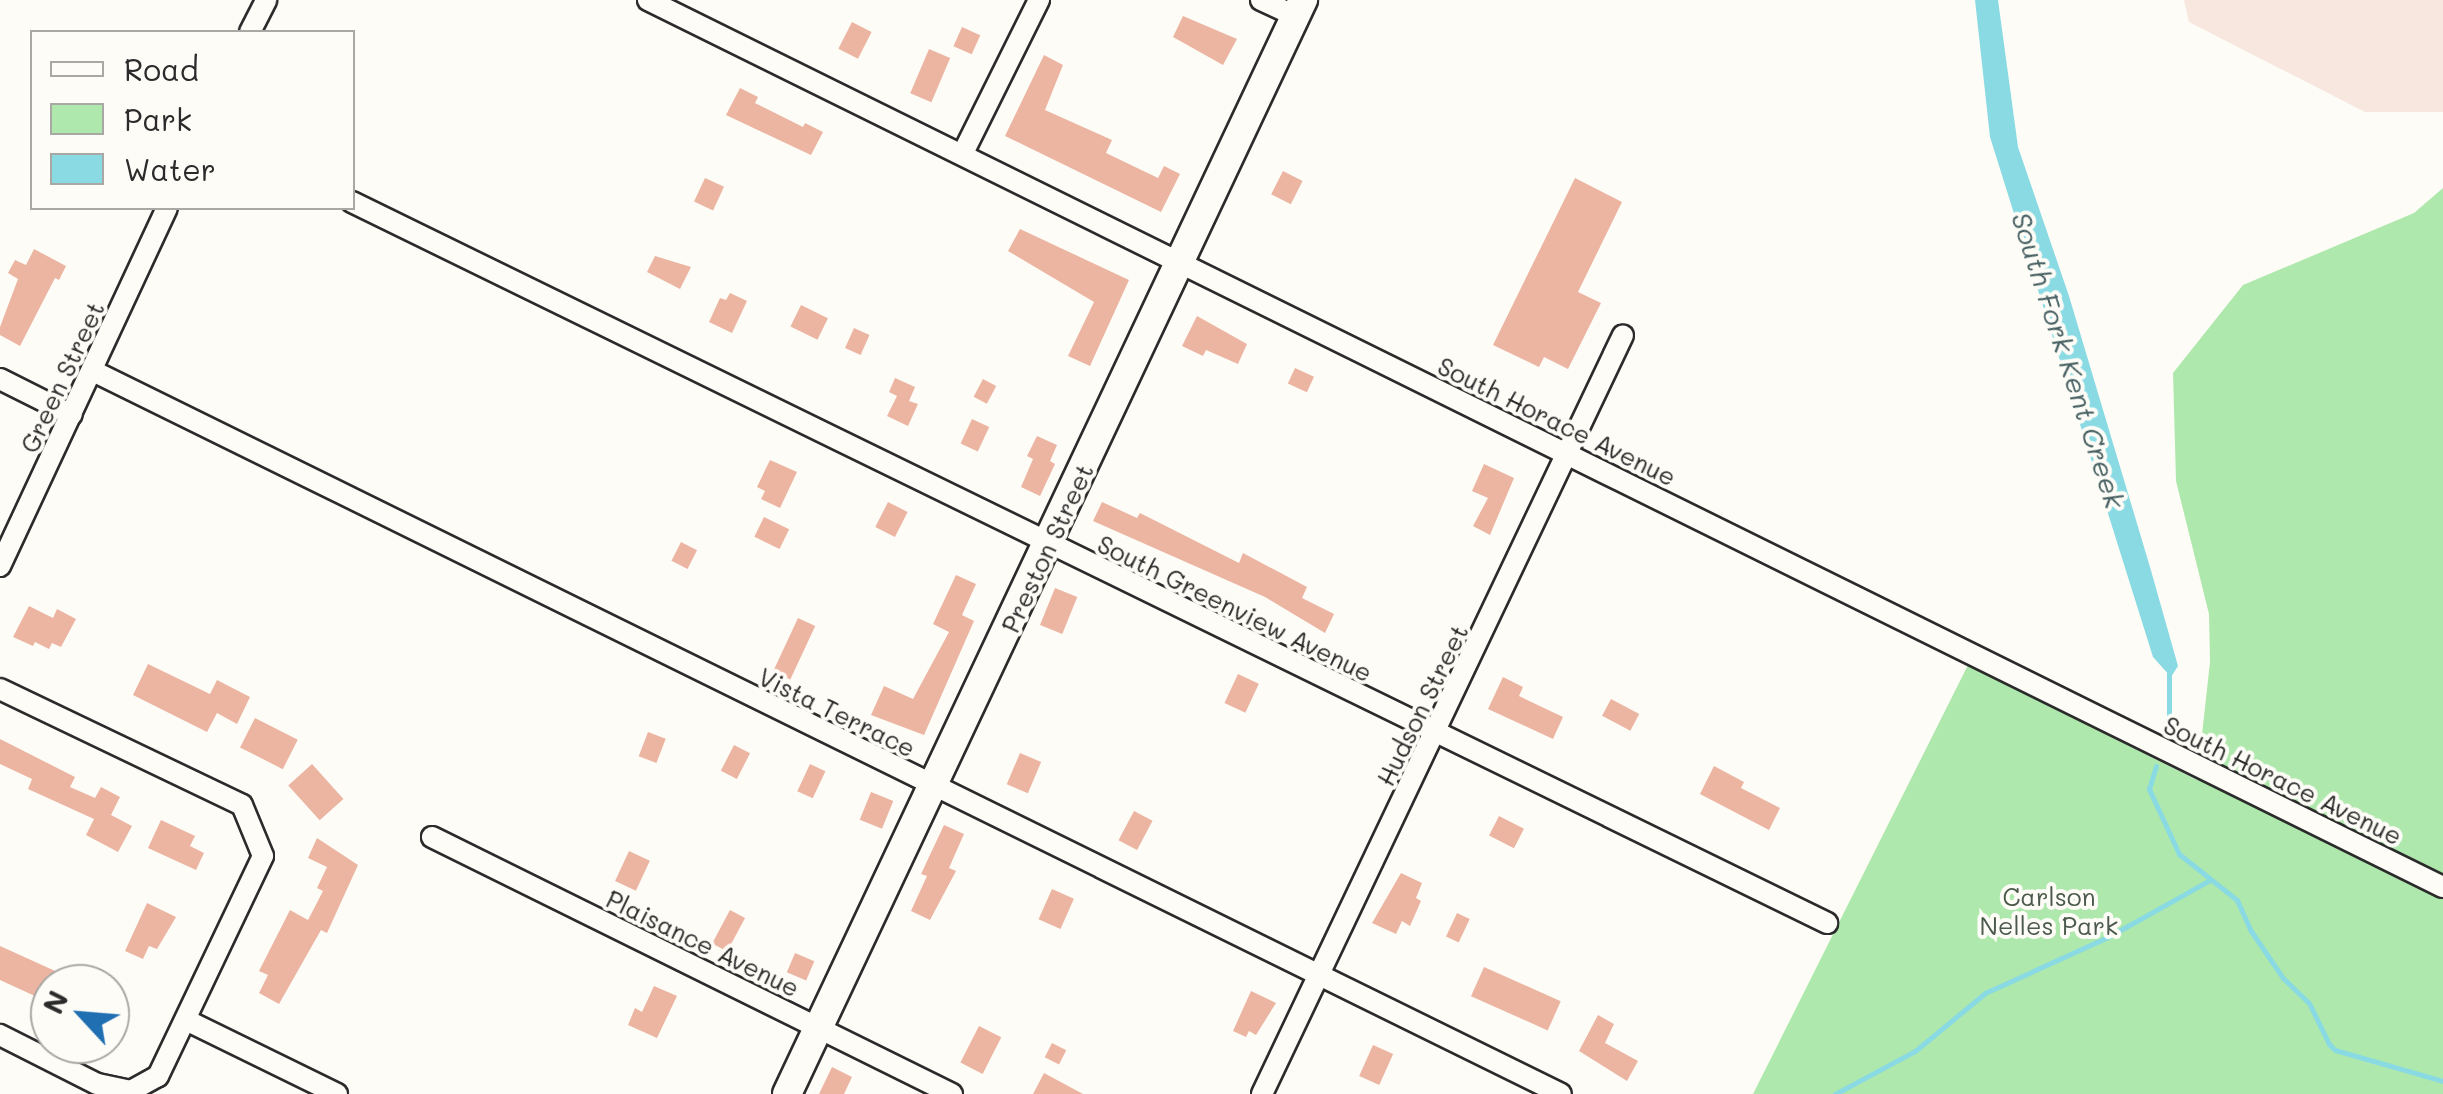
<!DOCTYPE html>
<html>
<head>
<meta charset="utf-8">
<style>
	body { margin:0 }
	#map { position:relative; width:2443px; height:1094px; overflow:hidden; background:#fdfcf7; font-family:Mali,sans-serif }
	div>[style] { position:absolute }
	[style*='--x'] { left:calc(var(--x)*1px); top:calc(var(--y)*1px); width:calc(var(--w)*1px); rotate:calc(var(--a)*1deg) }
	.built>* { inset:0; background:#f8e7de }
	.green>* { inset:0; background:#afe8ac }
	.water>* { inset:0; background:#89dae3 }
	.stream>* { height:5px; margin:-2.5px; padding:0 2.5px; transform-origin:2.5px; border-radius:2.5px; background:#89dae3 }
	.building>* { inset:0; background:#ecb5a2; transform-origin:0 0 }
	.roads { filter:drop-shadow(2px 0 #2b2b2b) drop-shadow(-2px 0 #2b2b2b) drop-shadow(0 2px #2b2b2b) drop-shadow(0 -2px #2b2b2b) }
	.street>* { height:20px; margin:-10px; padding:0 10px; transform-origin:10px; border-radius:10px; background:#fdfcf7 }
	.secondary>* { height:28px; margin:-14px; padding:0 14px; transform-origin:14px; border-radius:14px; background:#fdfcf7 }
	span { translate:-50% -50%; white-space:nowrap; text-align:center; line-height:1.15; -webkit-text-stroke:8px #fdfcf7; paint-order:stroke }
	.street-label { font-size:25px; color:#2b2b2b }
	.park-label { font-size:25px; color:#4c5a4b }
	.water-label { font-size:28px; color:#476062; font-style:italic }
	.legend { position:absolute; left:30px; top:30px; width:325px; height:180px; box-sizing:border-box; background:#fdfcf7; border:2px solid #a9a8a5; margin:0; padding:12px 18px; list-style:none; font-size:30px; color:#2b2b2b }
	.legend li { display:flex; align-items:center; gap:20px; height:50px }
	.legend b { width:50px; border:2px solid #a9a8a5 }
	.north { position:absolute; left:30px; top:964px; width:100px; height:100px; box-sizing:border-box; background:#fdfcf7; border:2px solid #a9a8a5; border-radius:50%; rotate:296deg; font-size:28px; font-weight:700; line-height:40px; text-align:center; color:#2b2b2b }
	.north::after { content:''; display:block; margin:auto; width:35px; height:45px; background:#1f6fb2; clip-path:polygon(50% 0,100% 100%,50% 72%,0 100%) }
</style>
</head>
<body>
<div id="map">
	<div class="built">
		<div style="clip-path:polygon(2184px 0,2443px 0,2443px 112px,2365px 112px,2189px 22px)"></div>
	</div>
	<div class="green">
		<div style="clip-path:polygon(2443px 188px,2443px 1094px,1753px 1094px,1968px 665px,2197px 780px,2210px 662px,2209px 614px,2176px 481px,2173px 373px,2243px 285px,2414px 213px)"></div>
	</div>
	<div class="water">
		<div style="clip-path:polygon(1975px 0,1998px 0,2018px 147px,2069px 296px,2150px 567px,2178px 666px,2171px 677px,2153px 657px,1990px 137px)"></div>
	</div>
	<div class="stream">
		<div style="--x:2169;--y:715;--w:42;--a:-90"></div>
		<div style="--x:2156;--y:766;--w:24;--a:107"></div>
		<div style="--x:2149;--y:789;--w:72;--a:65.2"></div>
		<div style="--x:2179;--y:854;--w:74;--a:38.4"></div>
		<div style="--x:2237;--y:900;--w:34;--a:66"></div>
		<div style="--x:2251;--y:931;--w:57;--a:55.8"></div>
		<div style="--x:2283;--y:978;--w:36;--a:44"></div>
		<div style="--x:2309;--y:1003;--w:46;--a:64"></div>
		<div style="--x:2329;--y:1044;--w:8;--a:45"></div>
		<div style="--x:2335;--y:1050;--w:112;--a:16"></div>
		<div style="--x:1835;--y:1094;--w:91;--a:-28.3"></div>
		<div style="--x:1915;--y:1051;--w:91;--a:-39.6"></div>
		<div style="--x:1985;--y:993;--w:135;--a:-24.5"></div>
		<div style="--x:2108;--y:937;--w:117;--a:-29.2"></div>
	</div>
	<div class="building">
		<div style="clip-path:polygon(1183px 16px,1237px 39px,1223px 65px,1173px 37px)"></div>
		<div style="left:852px;top:22px;width:22px;height:30px;rotate:27deg"></div>
		<div style="left:962px;top:27px;width:20px;height:21px;rotate:24deg"></div>
		<div style="left:929px;top:49px;width:23px;height:48px;rotate:23deg"></div>
		<div style="clip-path:polygon(1044px 55px,1063px 65px,1045px 110px,1112px 140px,1106px 153px,1158px 178px,1164px 166px,1180px 174px,1161px 212px,1005px 136px)"></div>
		<div style="clip-path:polygon(740px 88px,758px 97px,755px 103px,803px 127px,805px 123px,823px 132px,811px 155px,726px 115px)"></div>
		<div style="left:1283px;top:171px;width:22px;height:26px;rotate:27deg"></div>
		<div style="left:705px;top:178px;width:21px;height:26px;rotate:25deg"></div>
		<div style="clip-path:polygon(1575px 178px,1622px 202px,1578px 292px,1601px 303px,1568px 369px,1544px 357px,1539px 367px,1493px 345px)"></div>
		<div style="clip-path:polygon(1020px 229px,1129px 280px,1090px 366px,1068px 356px,1094px 302px,1008px 251px)"></div>
		<div style="clip-path:polygon(34px 249px,66px 266px,59px 280px,55px 278px,20px 346px,0 335px,0 327px,18px 279px,8px 273px,15px 260px,26px 265px)"></div>
		<div style="clip-path:polygon(655px 256px,691px 267px,680px 289px,647px 272px)"></div>
		<div style="clip-path:polygon(730px 293px,747px 301px,732px 333px,709px 322px,720px 298px,726px 300px)"></div>
		<div style="left:801px;top:305px;width:30px;height:24px;rotate:26deg"></div>
		<div style="clip-path:polygon(1197px 316px,1247px 344px,1238px 364px,1206px 350px,1203px 356px,1182px 346px)"></div>
		<div style="left:854px;top:328px;width:17px;height:22px;rotate:24deg"></div>
		<div style="left:1295px;top:368px;width:21px;height:17px;rotate:25deg"></div>
		<div style="clip-path:polygon(895px 378px,915px 387px,909px 401px,918px 404px,908px 426px,887px 416px,897px 396px,889px 392px)"></div>
		<div style="left:983px;top:379px;width:15px;height:20px;rotate:28deg"></div>
		<div style="left:972px;top:419px;width:19px;height:27px;rotate:25deg"></div>
		<div style="clip-path:polygon(1037px 436px,1057px 445px,1050px 461px,1055px 464px,1040px 496px,1021px 487px,1033px 459px,1027px 456px)"></div>
		<div style="clip-path:polygon(770px 460px,797px 472px,780px 508px,761px 499px,765px 491px,757px 487px)"></div>
		<div style="clip-path:polygon(1484px 464px,1514px 478px,1490px 535px,1473px 526px,1488px 498px,1472px 491px)"></div>
		<div style="left:888px;top:502px;width:22px;height:28px;rotate:27deg"></div>
		<div style="clip-path:polygon(1102px 502px,1137px 518px,1140px 513px,1239px 563px,1243px 553px,1307px 587px,1302px 598px,1334px 614px,1325px 633px,1265px 597px,1093px 521px)"></div>
		<div style="left:764px;top:517px;width:28px;height:22px;rotate:26deg"></div>
		<div style="left:681px;top:542px;width:18px;height:21px;rotate:27deg"></div>
		<div style="clip-path:polygon(956px 575px,976px 584px,962px 615px,974px 621px,924px 735px,871px 715px,884px 686px,913px 699px,949px 632px,933px 624px)"></div>
		<div style="left:1055px;top:588px;width:24px;height:40px;rotate:22deg"></div>
		<div style="clip-path:polygon(29px 606px,53px 618px,57px 609px,76px 619px,61px 647px,52px 643px,49px 649px,35px 642px,33px 646px,13px 637px)"></div>
		<div style="left:798px;top:618px;width:19px;height:59px;rotate:25deg"></div>
		<div style="clip-path:polygon(148px 664px,210px 694px,217px 680px,250px 697px,237px 724px,217px 713px,207px 732px,133px 695px)"></div>
		<div style="left:1238px;top:674px;width:23px;height:32px;rotate:25deg"></div>
		<div style="clip-path:polygon(1503px 677px,1523px 687px,1519px 696px,1563px 717px,1553px 739px,1488px 709px)"></div>
		<div style="left:1611px;top:699px;width:32px;height:19px;rotate:28deg"></div>
		<div style="left:255px;top:718px;width:48px;height:33px;rotate:27deg"></div>
		<div style="left:648px;top:732px;width:19px;height:26px;rotate:21deg"></div>
		<div style="clip-path:polygon(0 739px,75px 777px,70px 787px,95px 798px,101px 787px,120px 797px,111px 815px,132px 826px,118px 852px,86px 835px,94px 819px,28px 789px,32px 779px,0 764px)"></div>
		<div style="left:734px;top:745px;width:18px;height:29px;rotate:27deg"></div>
		<div style="left:1020px;top:753px;width:23px;height:34px;rotate:23deg"></div>
		<div style="left:312px;top:764px;width:47px;height:32px;rotate:48deg"></div>
		<div style="left:810px;top:764px;width:17px;height:30px;rotate:25deg"></div>
		<div style="clip-path:polygon(1714px 766px,1744px 782px,1741px 788px,1780px 808px,1769px 830px,1700px 794px)"></div>
		<div style="left:871px;top:792px;width:24px;height:30px;rotate:22deg"></div>
		<div style="left:1134px;top:811px;width:21px;height:33px;rotate:28deg"></div>
		<div style="left:1499px;top:816px;width:28px;height:22px;rotate:27deg"></div>
		<div style="clip-path:polygon(161px 820px,195px 836px,190px 846px,204px 853px,196px 870px,148px 848px)"></div>
		<div style="clip-path:polygon(944px 825px,964px 834px,949px 868px,956px 871px,930px 920px,911px 911px,927px 876px,921px 874px)"></div>
		<div style="clip-path:polygon(317px 838px,358px 865px,327px 933px,321px 930px,279px 1004px,259px 993px,268px 975px,259px 971px,290px 910px,308px 920px,323px 891px,317px 888px,327px 867px,308px 858px)"></div>
		<div style="left:629px;top:851px;width:23px;height:33px;rotate:25deg"></div>
		<div style="clip-path:polygon(1401px 873px,1422px 883px,1416px 898px,1421px 901px,1410px 926px,1402px 921px,1396px 934px,1372px 923px)"></div>
		<div style="left:1052px;top:889px;width:24px;height:33px;rotate:24deg"></div>
		<div style="clip-path:polygon(147px 903px,176px 917px,157px 949px,149px 946px,143px 959px,125px 951px)"></div>
		<div style="left:730px;top:910px;width:17px;height:38px;rotate:28deg"></div>
		<div style="left:1457px;top:913px;width:14px;height:26px;rotate:25deg"></div>
		<div style="clip-path:polygon(0 946px,84px 984px,50px 984px,50px 992px,41px 988px,37px 997px,0 980px)"></div>
		<div style="left:795px;top:953px;width:21px;height:21px;rotate:23deg"></div>
		<div style="left:1484px;top:967px;width:84px;height:32px;rotate:24deg"></div>
		<div style="clip-path:polygon(654px 986px,677px 996px,657px 1038px,628px 1025px,635px 1008px,642px 1012px)"></div>
		<div style="clip-path:polygon(1251px 991px,1276px 1003px,1256px 1035px,1249px 1031px,1246px 1037px,1233px 1031px)"></div>
		<div style="clip-path:polygon(1598px 1015px,1614px 1024px,1605px 1043px,1638px 1061px,1627px 1081px,1579px 1051px)"></div>
		<div style="left:979px;top:1026px;width:25px;height:41px;rotate:27deg"></div>
		<div style="left:1052px;top:1043px;width:16px;height:16px;rotate:27deg"></div>
		<div style="left:1373px;top:1045px;width:22px;height:34px;rotate:24deg"></div>
		<div style="clip-path:polygon(832px 1067px,852px 1077px,844px 1094px,819px 1094px)"></div>
		<div style="clip-path:polygon(1044px 1073px,1083px 1094px,1033px 1094px)"></div>
	</div>
	<div class="roads">
		<div class="street">
			<div style="--x:648;--y:0;--w:2002;--a:26.3"></div>
			<div style="--x:1261;--y:0;--w:38;--a:25"></div>
			<div style="--x:250;--y:32;--w:36;--a:-63"></div>
			<div style="--x:963;--y:153;--w:171;--a:-63.6"></div>
			<div style="--x:352;--y:202;--w:1642;--a:26.05"></div>
			<div style="--x:93;--y:371;--w:1636;--a:26.22"></div>
			<div style="--x:0;--y:379;--w:80;--a:26.6"></div>
			<div style="--x:0;--y:566;--w:395;--a:-65"></div>
			<div style="--x:0;--y:689;--w:268;--a:25.6"></div>
			<div style="--x:242;--y:805;--w:55;--a:67.6"></div>
			<div style="--x:263;--y:856;--w:244;--a:115.5"></div>
			<div style="--x:158;--y:1076;--w:31;--a:151"></div>
			<div style="--x:131;--y:1091;--w:35;--a:-168"></div>
			<div style="--x:97;--y:1084;--w:109;--a:-153.2"></div>
			<div style="--x:432;--y:837;--w:580;--a:26.3"></div>
			<div style="--x:188;--y:1021;--w:166;--a:26.1"></div>
			<div style="--x:1262;--y:1094;--w:840;--a:-64.56"></div>
		</div>
		<div class="secondary">
			<div style="--x:787;--y:1094;--w:1210;--a:-64.75"></div>
		</div>
	</div>
	<div class="street-label">
		<span style="left:62px;top:377px;rotate:-65deg">Green Street</span>
		<span style="left:1557px;top:421px;rotate:26deg">South Horace Avenue</span>
		<span style="left:1047px;top:548px;rotate:-65deg">Preston Street</span>
		<span style="left:1235px;top:608px;rotate:26deg">South Greenview Avenue</span>
		<span style="left:1422px;top:705px;rotate:-64deg">Hudson Street</span>
		<span style="left:837px;top:712px;rotate:26deg">Vista Terrace</span>
		<span style="left:2283px;top:780px;rotate:26deg">South Horace Avenue</span>
		<span style="left:703px;top:943px;rotate:26deg">Plaisance Avenue</span>
	</div>
	<div class="park-label">
		<span style="left:2049px;top:911px">Carlson<br>Nelles Park</span>
	</div>
	<div class="water-label">
		<span style="left:2069px;top:360px;rotate:72deg">South Fork Kent Creek</span>
	</div>
	<ul class="legend">
	<li><b style="height:12px;background:#fdfcf7"></b>Road</li>
	<li><b style="height:28px;background:#afe8ac"></b>Park</li>
	<li><b style="height:28px;background:#89dae3"></b>Water</li>
	</ul>
	<div class="north">N</div>
</div>
</body>
</html>
